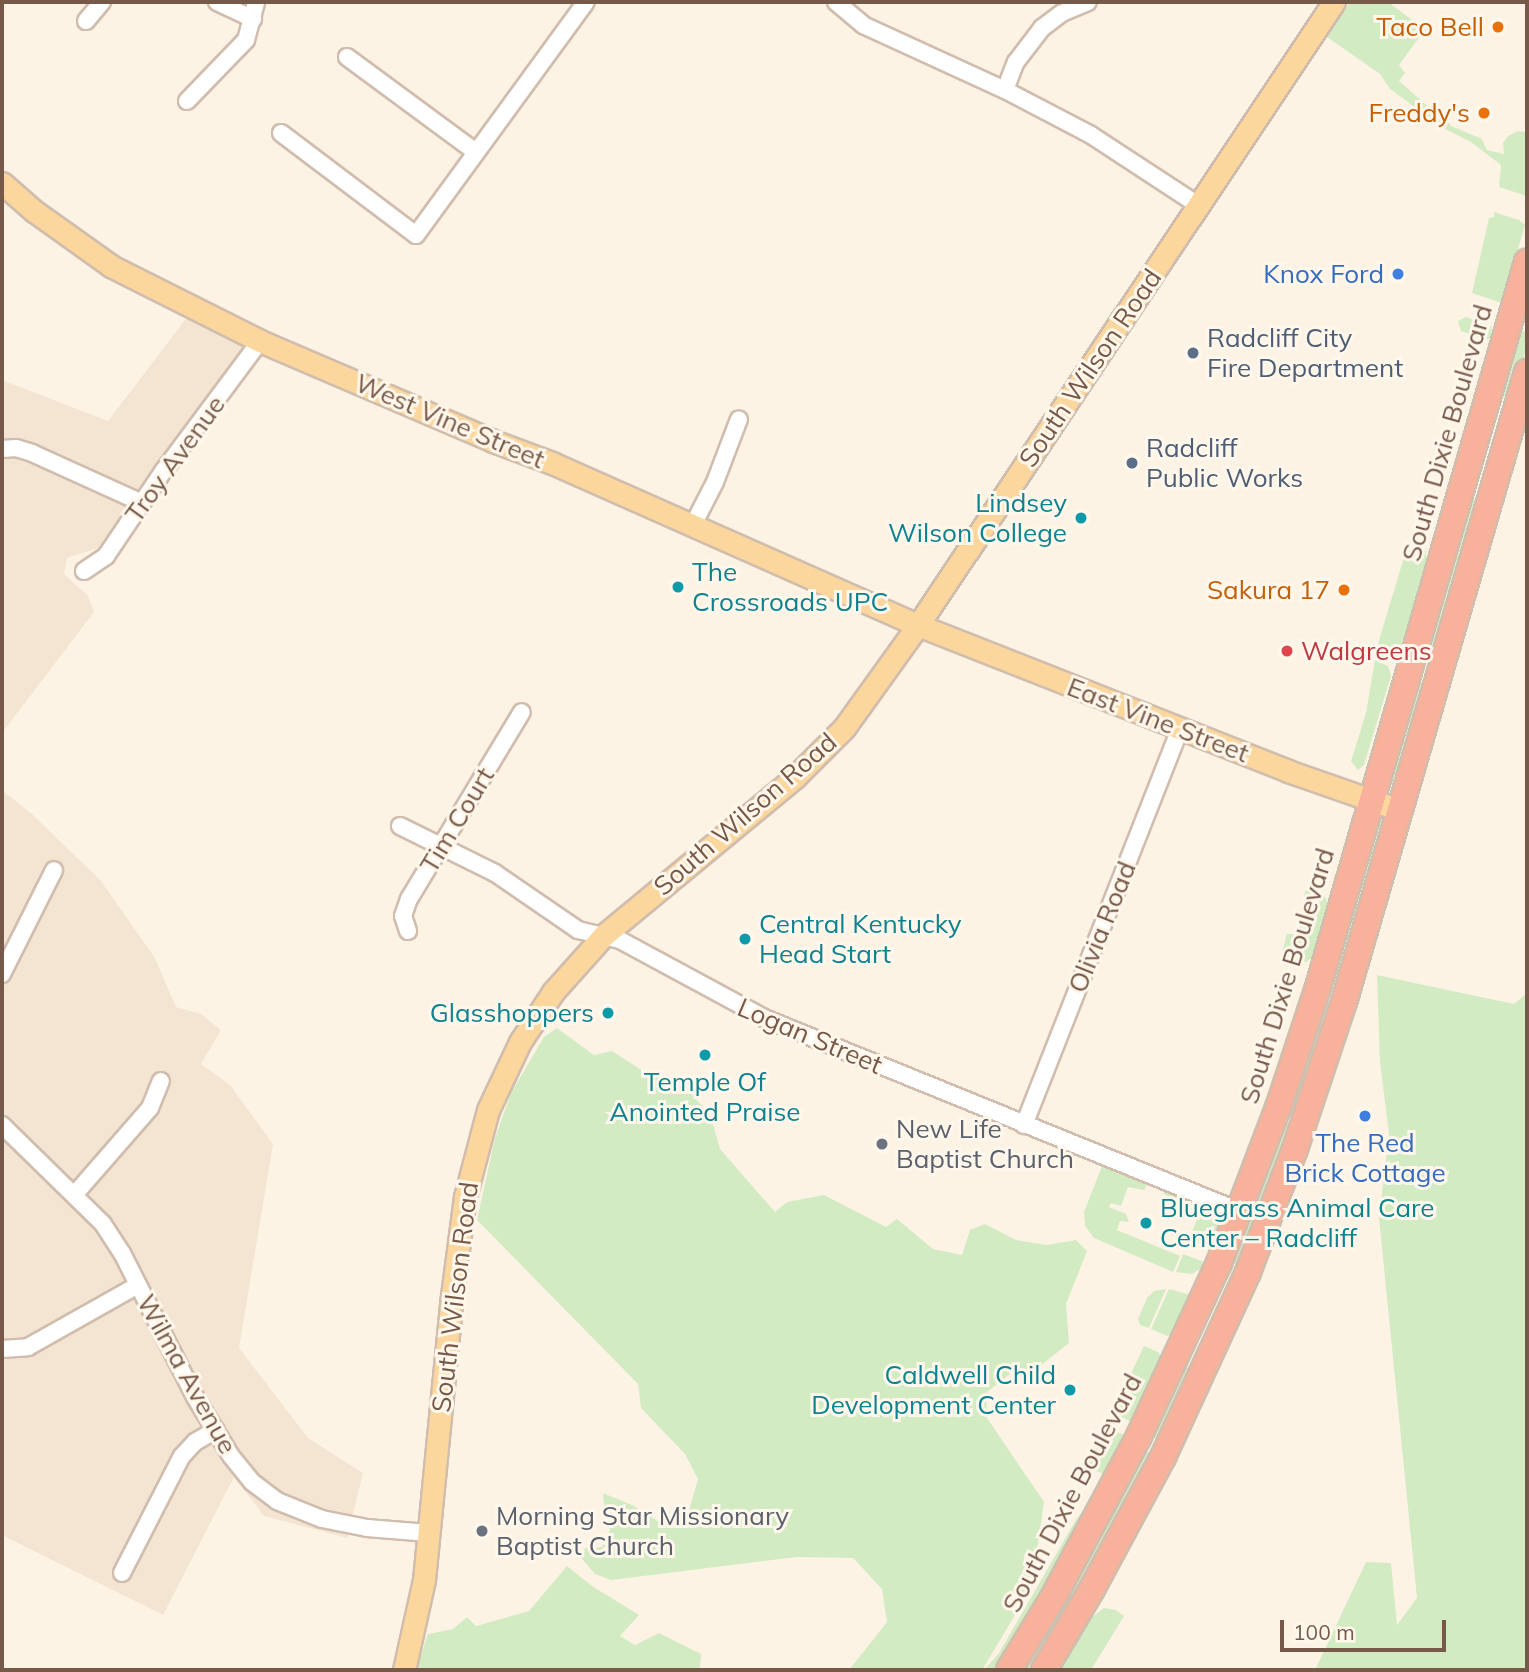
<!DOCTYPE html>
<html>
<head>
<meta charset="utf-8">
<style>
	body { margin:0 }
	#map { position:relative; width:1529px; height:1672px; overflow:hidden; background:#fdf3e5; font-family:Mulish,sans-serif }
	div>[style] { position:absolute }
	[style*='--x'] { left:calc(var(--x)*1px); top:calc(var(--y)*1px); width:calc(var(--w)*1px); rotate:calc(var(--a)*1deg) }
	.residential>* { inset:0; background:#f4e5d3 }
	.green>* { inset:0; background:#d3ebc3 }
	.roads { filter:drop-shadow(2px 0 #d0bdad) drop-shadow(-2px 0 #d0bdad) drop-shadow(0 2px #d0bdad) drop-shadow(0 -2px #d0bdad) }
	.minor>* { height:16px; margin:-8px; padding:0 8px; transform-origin:8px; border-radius:8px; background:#fff }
	.major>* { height:21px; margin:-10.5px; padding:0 10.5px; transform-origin:10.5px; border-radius:10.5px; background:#fcd79d }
	.highway>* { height:24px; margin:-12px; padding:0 12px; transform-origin:12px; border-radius:12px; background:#f8b29b }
	.dots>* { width:19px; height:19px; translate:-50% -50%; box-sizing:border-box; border:4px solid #fff7eb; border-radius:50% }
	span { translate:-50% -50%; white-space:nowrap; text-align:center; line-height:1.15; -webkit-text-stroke:6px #fff7eb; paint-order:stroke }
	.food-label { font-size:26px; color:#c56008 }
	.right { translate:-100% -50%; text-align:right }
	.shop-label { font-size:26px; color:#366cbe }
	.service-label { font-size:26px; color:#4e5e75 }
	.left { translate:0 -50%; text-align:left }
	.street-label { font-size:26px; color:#765949 }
	.culture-label { font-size:26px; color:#0d838f }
	.health-label { font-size:26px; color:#be3a42 }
	.worship-label { font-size:26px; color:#5b616d }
	.frame { position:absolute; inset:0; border:4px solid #765949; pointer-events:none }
	.scale { position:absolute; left:1280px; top:1620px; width:166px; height:32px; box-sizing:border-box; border:4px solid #765949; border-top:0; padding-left:9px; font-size:21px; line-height:24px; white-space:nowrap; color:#765949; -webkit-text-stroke:5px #fff7eb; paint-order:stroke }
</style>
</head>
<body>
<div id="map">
	<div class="residential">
		<div style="clip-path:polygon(188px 316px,248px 345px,104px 546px,67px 558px,64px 574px,88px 596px,94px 612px,2px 733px,2px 380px,108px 421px)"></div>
		<div style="clip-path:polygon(2px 790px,33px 815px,101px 881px,155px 958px,176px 1007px,201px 1014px,221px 1030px,201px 1064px,230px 1085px,273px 1144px,239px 1348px,308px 1438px,363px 1473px,347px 1538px,264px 1516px,234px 1477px,163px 1615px,2px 1535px)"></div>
	</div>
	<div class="green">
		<div style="clip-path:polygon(1350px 2px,1388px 2px,1431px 34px,1424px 31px,1399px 65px,1405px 73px,1399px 81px,1433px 111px,1439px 107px,1451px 126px,1482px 139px,1487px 150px,1504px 154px,1503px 143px,1508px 136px,1518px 131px,1527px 132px,1527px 196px,1499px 187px,1501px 165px,1471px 142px,1412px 112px,1412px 105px,1390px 89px,1380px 74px,1327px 37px)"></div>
		<div style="clip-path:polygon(1494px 212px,1519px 220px,1525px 225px,1502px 303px,1472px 293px,1489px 218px,1494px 217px)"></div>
		<div style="clip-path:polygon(1466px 317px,1491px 326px,1492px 337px,1486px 340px,1461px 331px,1458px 321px)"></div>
		<div style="clip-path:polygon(1517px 330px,1527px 332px,1527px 345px,1513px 393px,1504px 397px,1500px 394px)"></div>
		<div style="clip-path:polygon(1470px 498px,1477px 500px,1432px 659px,1429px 660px,1424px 656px)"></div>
		<div style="clip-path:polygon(1408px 544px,1426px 551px,1426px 569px,1403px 643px,1397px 650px,1389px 651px,1377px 647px)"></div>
		<div style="clip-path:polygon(1375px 660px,1388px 666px,1391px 676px,1364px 765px,1358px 770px,1351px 761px,1366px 713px)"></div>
		<div style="clip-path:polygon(1417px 683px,1424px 685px,1396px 786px,1393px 786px,1388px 784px)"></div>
		<div style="clip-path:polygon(1379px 814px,1384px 818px,1384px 823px,1337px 988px,1334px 988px,1331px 986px)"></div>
		<div style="clip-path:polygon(1306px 890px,1313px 891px,1311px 899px,1315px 893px,1325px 897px,1329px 906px,1315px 954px,1308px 961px,1298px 964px,1293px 963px,1300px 942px,1291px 962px,1282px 952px,1287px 934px,1297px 934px,1308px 903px,1304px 895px)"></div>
		<div style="clip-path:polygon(1377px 975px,1514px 1004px,1527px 993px,1527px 1670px,1315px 1670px,1366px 1562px,1391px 1563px,1397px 1625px,1417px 1598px,1379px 1218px,1389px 1134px,1380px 1062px)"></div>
		<div style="clip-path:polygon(1324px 1003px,1329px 1003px,1333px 1009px,1299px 1108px,1295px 1108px,1289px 1098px)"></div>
		<div style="clip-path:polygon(557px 1028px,594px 1055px,612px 1051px,643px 1071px,681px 1081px,711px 1117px,720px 1149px,775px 1212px,787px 1202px,824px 1195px,886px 1227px,897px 1219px,933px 1249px,962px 1255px,970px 1230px,985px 1224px,1016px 1240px,1047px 1245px,1076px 1240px,1087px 1251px,1066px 1304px,1069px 1343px,1035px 1370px,1011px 1373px,986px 1393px,987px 1418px,1044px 1502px,1032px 1587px,982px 1670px,849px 1670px,887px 1622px,882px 1589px,853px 1558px,797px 1557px,611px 1580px,595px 1574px,577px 1553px,584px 1548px,602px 1547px,610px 1530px,605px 1516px,603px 1493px,634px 1506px,667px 1527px,687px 1518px,698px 1479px,685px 1454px,641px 1408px,638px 1384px,477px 1220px,495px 1138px,511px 1093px,544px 1037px)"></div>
		<div style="clip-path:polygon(1283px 1122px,1290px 1122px,1293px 1126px,1239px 1264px,1232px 1264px,1229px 1260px)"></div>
		<div style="clip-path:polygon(1108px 1163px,1149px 1182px,1144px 1190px,1128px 1187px,1121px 1206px,1111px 1203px,1109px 1207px,1126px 1214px,1129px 1222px,1120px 1221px,1117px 1230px,1180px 1256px,1173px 1272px,1094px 1238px,1085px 1226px,1084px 1212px,1102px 1166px)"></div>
		<div style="clip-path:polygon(1166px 1189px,1224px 1212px,1214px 1244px,1206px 1246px,1189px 1240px,1201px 1209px,1163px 1194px)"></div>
		<div style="clip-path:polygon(1183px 1254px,1204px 1262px,1202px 1268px,1192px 1274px,1176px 1272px)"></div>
		<div style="clip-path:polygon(1166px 1289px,1149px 1328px,1140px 1325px,1138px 1319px,1147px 1298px,1154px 1291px)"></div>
		<div style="clip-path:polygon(1169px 1289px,1191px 1295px,1174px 1333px,1167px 1336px,1151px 1329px)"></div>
		<div style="clip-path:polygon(1144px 1346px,1158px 1352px,1162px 1358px,1133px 1423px,1116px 1414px,1115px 1408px)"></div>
		<div style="clip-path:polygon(1184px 1366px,1191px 1369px,1159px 1439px,1154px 1438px,1151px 1435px)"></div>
		<div style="clip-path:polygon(1107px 1427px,1126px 1436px,1103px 1474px,1094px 1470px,1087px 1462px)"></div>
		<div style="clip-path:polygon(1143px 1451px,1152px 1454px,1036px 1670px,1017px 1670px)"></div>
		<div style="clip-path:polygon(1085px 1509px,1051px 1576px,995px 1670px,984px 1670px,999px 1653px,1077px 1518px)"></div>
		<div style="clip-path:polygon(567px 1566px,592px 1586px,639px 1615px,620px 1636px,635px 1645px,659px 1633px,701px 1654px,700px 1668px,705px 1670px,416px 1670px,428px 1634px,453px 1629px,467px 1617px,476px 1626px,529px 1611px)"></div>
		<div style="clip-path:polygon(1104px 1608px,1116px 1610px,1124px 1616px,1091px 1670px,1058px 1670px,1088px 1620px)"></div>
	</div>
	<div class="roads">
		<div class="minor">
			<div style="--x:217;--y:2;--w:40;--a:25"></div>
			<div style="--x:836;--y:2;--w:35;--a:40"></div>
			<div style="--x:863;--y:25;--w:156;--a:24.6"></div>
			<div style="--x:1005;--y:90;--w:97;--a:27.6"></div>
			<div style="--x:1091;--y:135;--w:128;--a:33.2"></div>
			<div style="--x:86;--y:21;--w:25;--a:-50"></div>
			<div style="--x:347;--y:57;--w:160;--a:36.4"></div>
			<div style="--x:1005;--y:90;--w:30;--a:-69"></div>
			<div style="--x:1016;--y:62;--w:43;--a:-52.6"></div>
			<div style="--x:1042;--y:28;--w:25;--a:-37"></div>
			<div style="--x:1062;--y:13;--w:28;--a:-23"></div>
			<div style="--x:187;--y:101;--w:85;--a:-46"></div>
			<div style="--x:246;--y:40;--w:39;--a:-75"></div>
			<div style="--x:281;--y:133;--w:169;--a:37.1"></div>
			<div style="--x:416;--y:235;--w:288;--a:-53.9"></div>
			<div style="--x:2;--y:449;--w:14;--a:-4"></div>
			<div style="--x:16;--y:448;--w:17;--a:17"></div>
			<div style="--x:32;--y:453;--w:121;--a:24.4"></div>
			<div style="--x:693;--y:525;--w:48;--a:-62.9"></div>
			<div style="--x:715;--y:482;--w:67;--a:-69.1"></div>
			<div style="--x:84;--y:571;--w:27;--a:-34"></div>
			<div style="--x:106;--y:556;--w:104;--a:-56"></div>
			<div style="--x:164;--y:470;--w:161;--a:-53.3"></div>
			<div style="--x:400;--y:826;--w:106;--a:26.3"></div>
			<div style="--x:495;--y:873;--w:101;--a:34.5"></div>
			<div style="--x:578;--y:930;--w:43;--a:13.4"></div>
			<div style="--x:620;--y:940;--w:164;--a:28.4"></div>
			<div style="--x:764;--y:1018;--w:513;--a:22.11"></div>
			<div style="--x:408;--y:931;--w:16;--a:-108"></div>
			<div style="--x:403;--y:916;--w:18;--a:-71"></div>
			<div style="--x:409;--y:899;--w:218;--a:-58.9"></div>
			<div style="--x:2;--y:974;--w:116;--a:-63.4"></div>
			<div style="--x:2;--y:1125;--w:141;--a:44.4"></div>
			<div style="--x:103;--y:1224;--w:35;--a:57"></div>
			<div style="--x:122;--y:1253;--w:161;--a:63.1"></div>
			<div style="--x:195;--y:1397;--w:69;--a:58.6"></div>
			<div style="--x:231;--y:1456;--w:33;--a:51"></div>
			<div style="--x:252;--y:1482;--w:31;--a:37"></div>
			<div style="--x:277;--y:1501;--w:48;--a:21.8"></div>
			<div style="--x:322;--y:1519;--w:46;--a:11.3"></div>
			<div style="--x:367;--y:1528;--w:62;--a:4.6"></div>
			<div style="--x:1024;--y:1125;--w:427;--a:-68.5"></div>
			<div style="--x:75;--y:1194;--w:114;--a:-48.9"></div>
			<div style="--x:150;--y:1108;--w:29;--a:-68"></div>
			<div style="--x:2;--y:1349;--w:26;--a:-4"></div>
			<div style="--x:28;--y:1347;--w:126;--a:-29.4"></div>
			<div style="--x:122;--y:1573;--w:131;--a:-62.9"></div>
			<div style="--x:182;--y:1456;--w:19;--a:-47"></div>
			<div style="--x:195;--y:1442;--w:24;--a:-30"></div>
		</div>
		<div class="major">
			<div style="--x:2;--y:183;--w:43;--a:41.2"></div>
			<div style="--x:34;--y:211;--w:95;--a:35.5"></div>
			<div style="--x:111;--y:266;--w:167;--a:26.7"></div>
			<div style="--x:260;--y:341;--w:254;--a:23.2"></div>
			<div style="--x:493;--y:441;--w:63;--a:20.4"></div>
			<div style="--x:552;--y:463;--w:400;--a:23.9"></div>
			<div style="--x:918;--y:625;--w:398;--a:21.5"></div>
			<div style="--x:1288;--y:771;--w:119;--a:19.2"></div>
			<div style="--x:404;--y:1670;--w:92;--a:-77.5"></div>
			<div style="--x:424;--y:1580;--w:278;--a:-84.4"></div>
			<div style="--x:451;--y:1303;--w:107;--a:-82.5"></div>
			<div style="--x:465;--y:1197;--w:90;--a:-75.2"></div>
			<div style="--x:488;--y:1110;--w:75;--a:-64.8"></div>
			<div style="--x:520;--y:1042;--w:60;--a:-56.6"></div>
			<div style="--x:553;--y:992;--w:75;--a:-48.2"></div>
			<div style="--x:603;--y:936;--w:248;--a:-39.6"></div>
			<div style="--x:794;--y:778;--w:71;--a:-45"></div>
			<div style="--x:844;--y:728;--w:127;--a:-54.3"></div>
			<div style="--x:918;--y:625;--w:749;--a:-56.27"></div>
		</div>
		<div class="highway">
			<div style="--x:1009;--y:1670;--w:87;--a:-58.7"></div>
			<div style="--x:1054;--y:1596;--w:181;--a:-62"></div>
			<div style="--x:1139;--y:1436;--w:191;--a:-65.2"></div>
			<div style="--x:1219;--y:1263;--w:166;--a:-69.2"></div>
			<div style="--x:1278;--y:1108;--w:127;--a:-71.7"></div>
			<div style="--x:1318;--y:987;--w:755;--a:-73.92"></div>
			<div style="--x:1044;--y:1670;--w:94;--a:-59.3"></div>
			<div style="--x:1092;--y:1589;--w:150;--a:-61.7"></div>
			<div style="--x:1163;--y:1457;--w:204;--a:-65.3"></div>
			<div style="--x:1248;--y:1272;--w:132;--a:-69.1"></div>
			<div style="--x:1295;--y:1149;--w:158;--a:-71.6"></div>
			<div style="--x:1345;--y:999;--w:653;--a:-73.81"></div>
		</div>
	</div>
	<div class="dots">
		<div style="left:1498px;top:27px;background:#e8710a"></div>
		<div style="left:1484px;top:113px;background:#e8710a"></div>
		<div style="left:1398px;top:274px;background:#3f7fe0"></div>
		<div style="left:1193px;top:353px;background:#5c6f8a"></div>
		<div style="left:1132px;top:463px;background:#5c6f8a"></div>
		<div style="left:1081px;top:518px;background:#0f9aa8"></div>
		<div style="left:678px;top:587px;background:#0f9aa8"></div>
		<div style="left:1344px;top:590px;background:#e8710a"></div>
		<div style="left:1287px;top:651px;background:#e0444e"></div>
		<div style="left:745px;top:939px;background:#0f9aa8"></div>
		<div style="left:608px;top:1013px;background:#0f9aa8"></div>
		<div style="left:705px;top:1055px;background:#0f9aa8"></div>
		<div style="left:1365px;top:1116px;background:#3f7fe0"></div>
		<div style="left:882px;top:1144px;background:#6b7280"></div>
		<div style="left:1146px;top:1223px;background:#0f9aa8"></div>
		<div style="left:1070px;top:1390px;background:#0f9aa8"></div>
		<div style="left:482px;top:1531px;background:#6b7280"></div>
	</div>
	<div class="food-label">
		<span class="right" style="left:1484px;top:27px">Taco Bell</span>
		<span class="right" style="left:1470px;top:113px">Freddy's</span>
		<span class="right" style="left:1330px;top:590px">Sakura 17</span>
	</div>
	<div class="shop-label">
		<span class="right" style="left:1384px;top:274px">Knox Ford</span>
		<span style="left:1365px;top:1158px">The Red<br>Brick Cottage</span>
	</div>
	<div class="service-label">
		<span class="left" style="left:1207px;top:353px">Radcliff City<br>Fire Department</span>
		<span class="left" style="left:1146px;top:463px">Radcliff<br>Public Works</span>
	</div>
	<div class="street-label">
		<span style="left:1090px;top:368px;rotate:-56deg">South Wilson Road</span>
		<span style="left:450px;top:421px;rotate:23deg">West Vine Street</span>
		<span style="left:1447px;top:433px;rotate:-74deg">South Dixie Boulevard</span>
		<span style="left:175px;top:459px;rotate:-54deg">Troy Avenue</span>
		<span style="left:1158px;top:720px;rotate:21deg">East Vine Street</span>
		<span style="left:745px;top:814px;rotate:-41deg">South Wilson Road</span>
		<span style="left:457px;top:820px;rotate:-59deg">Tim Court</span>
		<span style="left:1102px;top:927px;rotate:-68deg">Olivia Road</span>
		<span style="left:1287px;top:976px;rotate:-73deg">South Dixie Boulevard</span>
		<span style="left:810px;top:1036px;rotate:23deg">Logan Street</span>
		<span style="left:455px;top:1297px;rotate:-83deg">South Wilson Road</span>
		<span style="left:187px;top:1374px;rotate:61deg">Wilma Avenue</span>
		<span style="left:1072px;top:1493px;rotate:-62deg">South Dixie Boulevard</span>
	</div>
	<div class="culture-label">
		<span class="right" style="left:1067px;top:518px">Lindsey<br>Wilson College</span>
		<span class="left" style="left:692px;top:587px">The<br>Crossroads UPC</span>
		<span class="left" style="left:759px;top:939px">Central Kentucky<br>Head Start</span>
		<span class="right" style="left:594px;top:1013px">Glasshoppers</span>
		<span style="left:705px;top:1097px">Temple Of<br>Anointed Praise</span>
		<span class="left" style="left:1160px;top:1223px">Bluegrass Animal Care<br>Center – Radcliff</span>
		<span class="right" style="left:1056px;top:1390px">Caldwell Child<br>Development Center</span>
	</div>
	<div class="health-label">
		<span class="left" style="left:1301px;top:651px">Walgreens</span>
	</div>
	<div class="worship-label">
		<span class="left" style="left:896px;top:1144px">New Life<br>Baptist Church</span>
		<span class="left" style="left:496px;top:1531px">Morning Star Missionary<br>Baptist Church</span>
	</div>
	<div class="frame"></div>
	<div class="scale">100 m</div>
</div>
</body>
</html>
